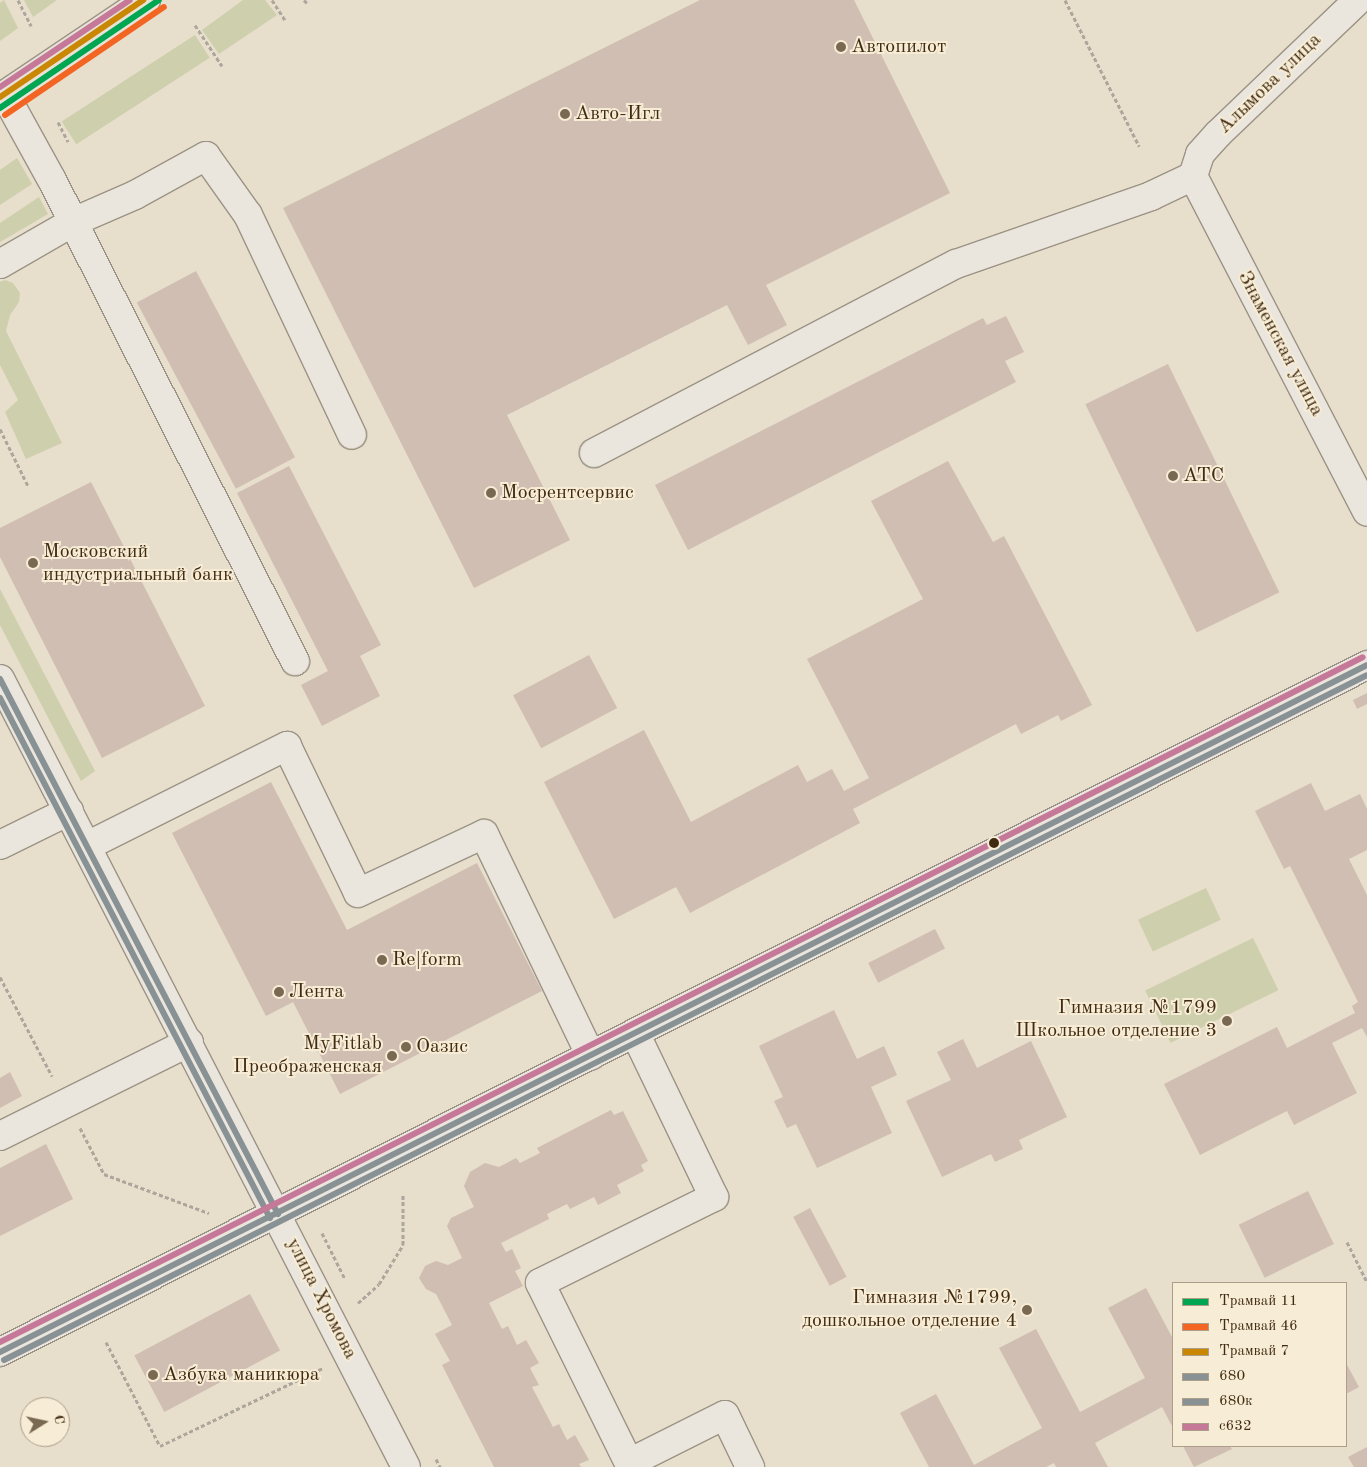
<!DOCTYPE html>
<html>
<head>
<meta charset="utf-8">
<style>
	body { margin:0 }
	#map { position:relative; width:1367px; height:1467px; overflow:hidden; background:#e7decb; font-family:"Old Standard TT",serif }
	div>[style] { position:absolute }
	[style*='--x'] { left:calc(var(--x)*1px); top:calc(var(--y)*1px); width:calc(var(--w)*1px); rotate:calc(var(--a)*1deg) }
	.green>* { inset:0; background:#cecfad; transform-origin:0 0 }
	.building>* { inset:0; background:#d0beb3; transform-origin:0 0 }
	.path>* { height:3px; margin-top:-1.5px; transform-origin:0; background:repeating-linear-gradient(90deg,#aca69c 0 4px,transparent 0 6.5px) }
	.roads { filter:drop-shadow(1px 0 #9b9385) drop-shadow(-1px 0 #9b9385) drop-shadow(0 1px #9b9385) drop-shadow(0 -1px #9b9385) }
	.minor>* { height:28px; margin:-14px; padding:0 14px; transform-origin:14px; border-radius:14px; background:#ebe6dd }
	.major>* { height:28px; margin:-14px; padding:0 14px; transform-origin:14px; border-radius:14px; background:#e8e2d7 }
	.bus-1>* { height:6px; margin:-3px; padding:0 3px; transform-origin:3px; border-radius:3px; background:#889194 }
	.bus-2>* { height:6px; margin:-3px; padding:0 3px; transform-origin:3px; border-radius:3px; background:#889194 }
	.bus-3>* { height:6px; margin:-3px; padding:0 3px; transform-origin:3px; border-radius:3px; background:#c67898 }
	.tram-1>* { height:6px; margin:-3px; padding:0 3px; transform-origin:3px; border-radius:3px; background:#00a651 }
	.tram-2>* { height:6px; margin:-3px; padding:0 3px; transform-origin:3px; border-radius:3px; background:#f26522 }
	.tram-3>* { height:6px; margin:-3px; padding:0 3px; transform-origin:3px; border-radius:3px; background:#c98704 }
	.dots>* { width:14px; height:14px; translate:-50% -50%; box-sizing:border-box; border:2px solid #f7ecd5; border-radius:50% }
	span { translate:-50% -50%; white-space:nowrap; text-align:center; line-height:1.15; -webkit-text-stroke:4px #f7ecd5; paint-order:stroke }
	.poi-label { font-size:20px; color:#402a11 }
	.left { translate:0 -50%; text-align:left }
	.right { translate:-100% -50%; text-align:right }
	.street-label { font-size:20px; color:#402a11 }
	.legend { position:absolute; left:1172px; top:1282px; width:175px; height:165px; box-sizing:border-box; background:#f7ecd5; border:1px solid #ae9e87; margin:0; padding:6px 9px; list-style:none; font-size:15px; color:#402a11 }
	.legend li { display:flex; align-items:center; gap:10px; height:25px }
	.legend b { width:25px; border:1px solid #ae9e87 }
	.north { position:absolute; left:20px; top:1397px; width:50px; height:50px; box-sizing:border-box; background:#f7ecd5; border:1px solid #ae9e87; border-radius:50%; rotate:80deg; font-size:14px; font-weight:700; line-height:20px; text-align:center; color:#402a11 }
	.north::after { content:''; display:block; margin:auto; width:18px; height:22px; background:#7a6952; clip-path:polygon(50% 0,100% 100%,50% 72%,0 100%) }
</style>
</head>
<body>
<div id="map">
	<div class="green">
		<div style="clip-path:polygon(4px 0,18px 28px,0 41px,0 3px)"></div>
		<div style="clip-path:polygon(24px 0,57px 0,33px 17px)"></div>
		<div style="clip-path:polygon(243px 0,265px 0,277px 15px,219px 54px,202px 30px)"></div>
		<div style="left:195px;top:35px;width:27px;height:159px;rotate:57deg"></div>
		<div style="clip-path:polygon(17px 158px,32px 184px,0 205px,0 170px)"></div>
		<div style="clip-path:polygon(39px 197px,48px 214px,0 242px,0 223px)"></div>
		<div style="clip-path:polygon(5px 280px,13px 283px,20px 293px,19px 302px,10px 315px,6px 331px,62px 443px,26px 459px,5px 412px,18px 400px,0 365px,0 282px)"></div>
		<div style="clip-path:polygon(0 589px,95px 771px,81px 781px,0 625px)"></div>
		<div style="left:1206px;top:888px;width:35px;height:75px;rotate:65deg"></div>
		<div style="left:1253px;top:938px;width:58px;height:120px;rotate:64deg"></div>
	</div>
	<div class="building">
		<div style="clip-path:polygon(700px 0,854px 0,950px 193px,766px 285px,787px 325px,748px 345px,727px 305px,507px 415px,570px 540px,474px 588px,283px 208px)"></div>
		<div style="left:196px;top:271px;width:211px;height:67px;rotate:62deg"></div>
		<div style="clip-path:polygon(1006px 316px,1024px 352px,1005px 361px,1016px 382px,688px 550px,655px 485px,983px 318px,987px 325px)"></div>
		<div style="left:1168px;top:364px;width:254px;height:92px;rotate:64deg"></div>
		<div style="clip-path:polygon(948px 461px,993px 542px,1004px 536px,1092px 705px,1061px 721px,1058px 715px,1021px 734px,1016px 724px,853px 809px,860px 823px,690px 913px,676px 887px,614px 919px,544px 782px,644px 730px,691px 822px,798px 765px,807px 782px,832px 769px,844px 791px,869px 778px,807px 659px,923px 599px,871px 501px)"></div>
		<div style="clip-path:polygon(289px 466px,381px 645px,360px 656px,380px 696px,322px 726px,301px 685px,328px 671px,237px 493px)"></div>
		<div style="clip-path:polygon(91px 482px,205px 706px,102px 758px,0 557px,0 528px)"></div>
		<div style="left:589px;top:655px;width:60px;height:86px;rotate:62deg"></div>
		<div style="clip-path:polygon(1367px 693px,1367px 704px,1357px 709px,1353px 700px)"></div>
		<div style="clip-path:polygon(271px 782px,347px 930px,477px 863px,542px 991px,340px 1094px,293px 1002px,266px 1016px,172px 833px)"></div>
		<div style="clip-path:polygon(1311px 783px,1325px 811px,1360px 794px,1367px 809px,1367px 850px,1349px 859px,1367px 895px,1367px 1037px,1362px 1028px,1332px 1043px,1357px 1093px,1294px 1125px,1287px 1111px,1200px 1155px,1164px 1084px,1277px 1027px,1287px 1048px,1355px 1013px,1352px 1006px,1358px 1002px,1290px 866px,1284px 869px,1255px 811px)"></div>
		<div style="left:935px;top:929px;width:22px;height:75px;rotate:63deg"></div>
		<div style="clip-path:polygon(834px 1010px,857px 1059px,884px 1046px,897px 1075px,871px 1087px,892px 1133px,817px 1168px,796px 1124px,787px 1128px,774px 1101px,783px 1097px,759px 1046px)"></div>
		<div style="clip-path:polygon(963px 1039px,977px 1068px,1031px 1041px,1067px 1117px,1019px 1140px,1023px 1149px,995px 1162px,991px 1154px,942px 1177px,906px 1101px,951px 1080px,937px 1052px)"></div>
		<div style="clip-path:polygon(10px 1072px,22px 1096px,0 1108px,0 1078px)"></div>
		<div style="clip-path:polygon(611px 1110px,614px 1115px,623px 1111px,648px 1161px,641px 1165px,644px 1171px,617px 1185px,621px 1193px,598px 1205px,594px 1197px,570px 1209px,567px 1204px,547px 1214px,549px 1219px,501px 1243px,506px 1252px,512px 1249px,521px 1268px,515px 1271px,523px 1286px,489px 1303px,502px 1329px,508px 1326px,517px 1345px,526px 1340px,539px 1363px,530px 1368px,539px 1385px,532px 1387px,553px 1427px,559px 1424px,567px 1440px,575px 1435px,589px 1460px,579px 1464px,581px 1467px,494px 1467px,442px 1365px,450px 1361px,435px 1334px,452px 1325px,436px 1294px,426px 1289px,419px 1278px,425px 1266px,436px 1261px,448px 1265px,462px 1258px,447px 1226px,451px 1218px,474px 1207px,464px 1186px,470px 1172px,485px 1163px,499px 1167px,516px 1158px,520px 1163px,540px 1153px,537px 1148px)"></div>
		<div style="clip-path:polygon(46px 1144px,73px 1199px,0 1236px,0 1168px)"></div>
		<div style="left:1308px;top:1191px;width:59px;height:77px;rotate:64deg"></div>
		<div style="left:810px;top:1208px;width:78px;height:19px;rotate:62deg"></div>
		<div style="clip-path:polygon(1146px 1288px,1173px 1339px,1173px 1428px,1162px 1407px,1095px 1443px,1108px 1467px,1056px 1467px,1054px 1463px,1046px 1467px,929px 1467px,900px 1413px,936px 1394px,974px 1465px,1042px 1428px,999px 1348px,1036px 1329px,1080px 1412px,1145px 1378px,1108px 1308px)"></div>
		<div style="left:250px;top:1294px;width:64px;height:131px;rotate:62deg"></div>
		<div style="clip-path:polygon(1346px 1363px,1359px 1387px,1346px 1394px)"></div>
		<div style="clip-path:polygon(1183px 1446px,1230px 1446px,1232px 1449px,1194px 1467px)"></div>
		<div style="clip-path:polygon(1367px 1447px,1367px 1467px,1354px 1467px,1348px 1457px)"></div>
	</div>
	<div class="path">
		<div style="--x:18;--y:0;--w:29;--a:63"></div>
		<div style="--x:272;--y:0;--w:24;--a:57"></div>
		<div style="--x:304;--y:0;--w:4;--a:45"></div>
		<div style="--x:1065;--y:0;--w:164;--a:63.1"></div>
		<div style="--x:195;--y:25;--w:49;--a:56.6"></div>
		<div style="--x:58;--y:122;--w:22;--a:63"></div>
		<div style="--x:0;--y:429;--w:64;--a:63.8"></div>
		<div style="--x:0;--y:977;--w:112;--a:62.3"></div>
		<div style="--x:80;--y:1128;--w:52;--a:62.4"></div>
		<div style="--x:104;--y:1174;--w:112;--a:20.4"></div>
		<div style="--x:322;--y:1233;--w:51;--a:63.4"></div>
		<div style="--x:1347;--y:1242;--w:45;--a:63.4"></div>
		<div style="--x:358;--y:1303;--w:28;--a:-42"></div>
		<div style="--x:379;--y:1284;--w:46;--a:-58.4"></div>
		<div style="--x:403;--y:1245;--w:51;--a:-90"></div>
		<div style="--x:106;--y:1342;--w:117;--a:62.6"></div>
		<div style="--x:160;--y:1446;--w:181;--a:-25.6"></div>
		<div style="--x:436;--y:1459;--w:9;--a:63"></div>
	</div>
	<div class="roads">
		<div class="minor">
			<div style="--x:5;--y:95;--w:97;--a:61.1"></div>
			<div style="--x:52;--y:180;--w:539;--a:63.2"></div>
			<div style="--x:1193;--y:176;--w:378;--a:62.6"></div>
			<div style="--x:1193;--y:176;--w:23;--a:-72"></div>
			<div style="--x:1200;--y:154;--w:27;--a:-48"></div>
			<div style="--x:1218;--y:134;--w:194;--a:-43.7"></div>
			<div style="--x:0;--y:264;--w:84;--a:-29.9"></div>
			<div style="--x:73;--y:222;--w:68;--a:-23.5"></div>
			<div style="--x:135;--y:195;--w:81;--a:-28.8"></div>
			<div style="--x:206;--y:156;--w:72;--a:54.6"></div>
			<div style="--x:248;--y:215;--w:243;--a:64.7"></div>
			<div style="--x:594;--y:453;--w:408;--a:-27.6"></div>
			<div style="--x:956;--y:264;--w:207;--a:-19.2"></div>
			<div style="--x:1151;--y:196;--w:47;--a:-25.5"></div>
			<div style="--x:0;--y:679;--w:886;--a:62.74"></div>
			<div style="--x:0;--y:845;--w:77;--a:-26.2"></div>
			<div style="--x:87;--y:846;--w:224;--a:-26.6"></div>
			<div style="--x:287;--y:746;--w:163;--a:64.2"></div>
			<div style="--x:358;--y:893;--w:139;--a:-25.1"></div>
			<div style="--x:484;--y:834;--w:246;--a:64.3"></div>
			<div style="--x:635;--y:1033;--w:182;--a:64.3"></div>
			<div style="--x:714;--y:1197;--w:194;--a:153.7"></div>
			<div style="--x:540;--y:1283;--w:201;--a:63.7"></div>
			<div style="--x:629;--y:1463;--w:107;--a:-26.6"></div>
			<div style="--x:725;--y:1415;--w:58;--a:64.3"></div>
			<div style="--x:0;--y:1136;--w:211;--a:-26.4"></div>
			<div style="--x:0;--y:1352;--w:1530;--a:-26.68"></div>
		</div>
		<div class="major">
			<div style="--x:0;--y:98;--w:176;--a:-33.9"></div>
		</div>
	</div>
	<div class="bus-1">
		<div style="--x:0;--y:679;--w:603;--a:62.54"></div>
		<div style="--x:0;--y:1352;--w:1530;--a:-26.68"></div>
	</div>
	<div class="bus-2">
		<div style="--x:0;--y:698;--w:586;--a:62.56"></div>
		<div style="--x:4;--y:1360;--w:1525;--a:-26.68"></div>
	</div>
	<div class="bus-3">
		<div style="--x:0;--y:87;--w:156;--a:-33.8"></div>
		<div style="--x:0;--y:1342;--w:1525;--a:-26.68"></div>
	</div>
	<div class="tram-1">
		<div style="--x:0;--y:108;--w:192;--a:-34.2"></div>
	</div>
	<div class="tram-2">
		<div style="--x:5;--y:115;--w:192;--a:-34.2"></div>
	</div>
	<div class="tram-3">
		<div style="--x:0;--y:97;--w:173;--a:-34.1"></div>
	</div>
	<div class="dots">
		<div style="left:841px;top:47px;background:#7a6952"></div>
		<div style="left:565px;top:114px;background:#7a6952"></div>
		<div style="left:1173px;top:476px;background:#7a6952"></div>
		<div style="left:491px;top:493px;background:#7a6952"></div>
		<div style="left:33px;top:563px;background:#7a6952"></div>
		<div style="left:994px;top:843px;background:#402a11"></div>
		<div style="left:382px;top:960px;background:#7a6952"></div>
		<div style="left:279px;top:992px;background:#7a6952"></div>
		<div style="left:1227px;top:1021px;background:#7a6952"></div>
		<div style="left:406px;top:1047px;background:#7a6952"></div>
		<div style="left:392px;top:1056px;background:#7a6952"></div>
		<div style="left:1027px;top:1310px;background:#7a6952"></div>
		<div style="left:153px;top:1375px;background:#7a6952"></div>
	</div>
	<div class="poi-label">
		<span class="left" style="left:851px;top:47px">Автопилот</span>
		<span class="left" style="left:575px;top:114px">Авто-Игл</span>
		<span class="left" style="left:1183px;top:476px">АТС</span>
		<span class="left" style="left:501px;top:493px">Мосрентсервис</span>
		<span class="left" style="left:43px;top:564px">Московский<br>индустриальный банк</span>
		<span class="left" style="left:392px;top:960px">Re|form</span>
		<span class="left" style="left:289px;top:992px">Лента</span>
		<span class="right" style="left:1217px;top:1020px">Гимназия №1799<br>Школьное отделение 3</span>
		<span class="right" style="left:382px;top:1056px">MyFitlab<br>Преображенская</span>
		<span class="left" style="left:416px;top:1047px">Оазис</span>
		<span class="right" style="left:1017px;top:1310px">Гимназия №1799,<br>дошкольное отделение 4</span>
		<span class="left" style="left:163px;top:1375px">Азбука маникюра</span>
	</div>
	<div class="street-label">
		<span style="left:1270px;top:84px;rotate:-44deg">Алымова улица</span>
		<span style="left:1280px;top:344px;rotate:62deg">Знаменская улица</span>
		<span style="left:321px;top:1299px;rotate:63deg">улица Хромова</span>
	</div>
	<ul class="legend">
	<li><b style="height:6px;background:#00a651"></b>Трамвай 11</li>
	<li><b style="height:6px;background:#f26522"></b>Трамвай 46</li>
	<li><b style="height:6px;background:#c98704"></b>Трамвай 7</li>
	<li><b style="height:6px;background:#889194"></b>680</li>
	<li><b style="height:6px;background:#889194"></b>680к</li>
	<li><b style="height:6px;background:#c67898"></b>с632</li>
	</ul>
	<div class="north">С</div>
</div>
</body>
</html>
